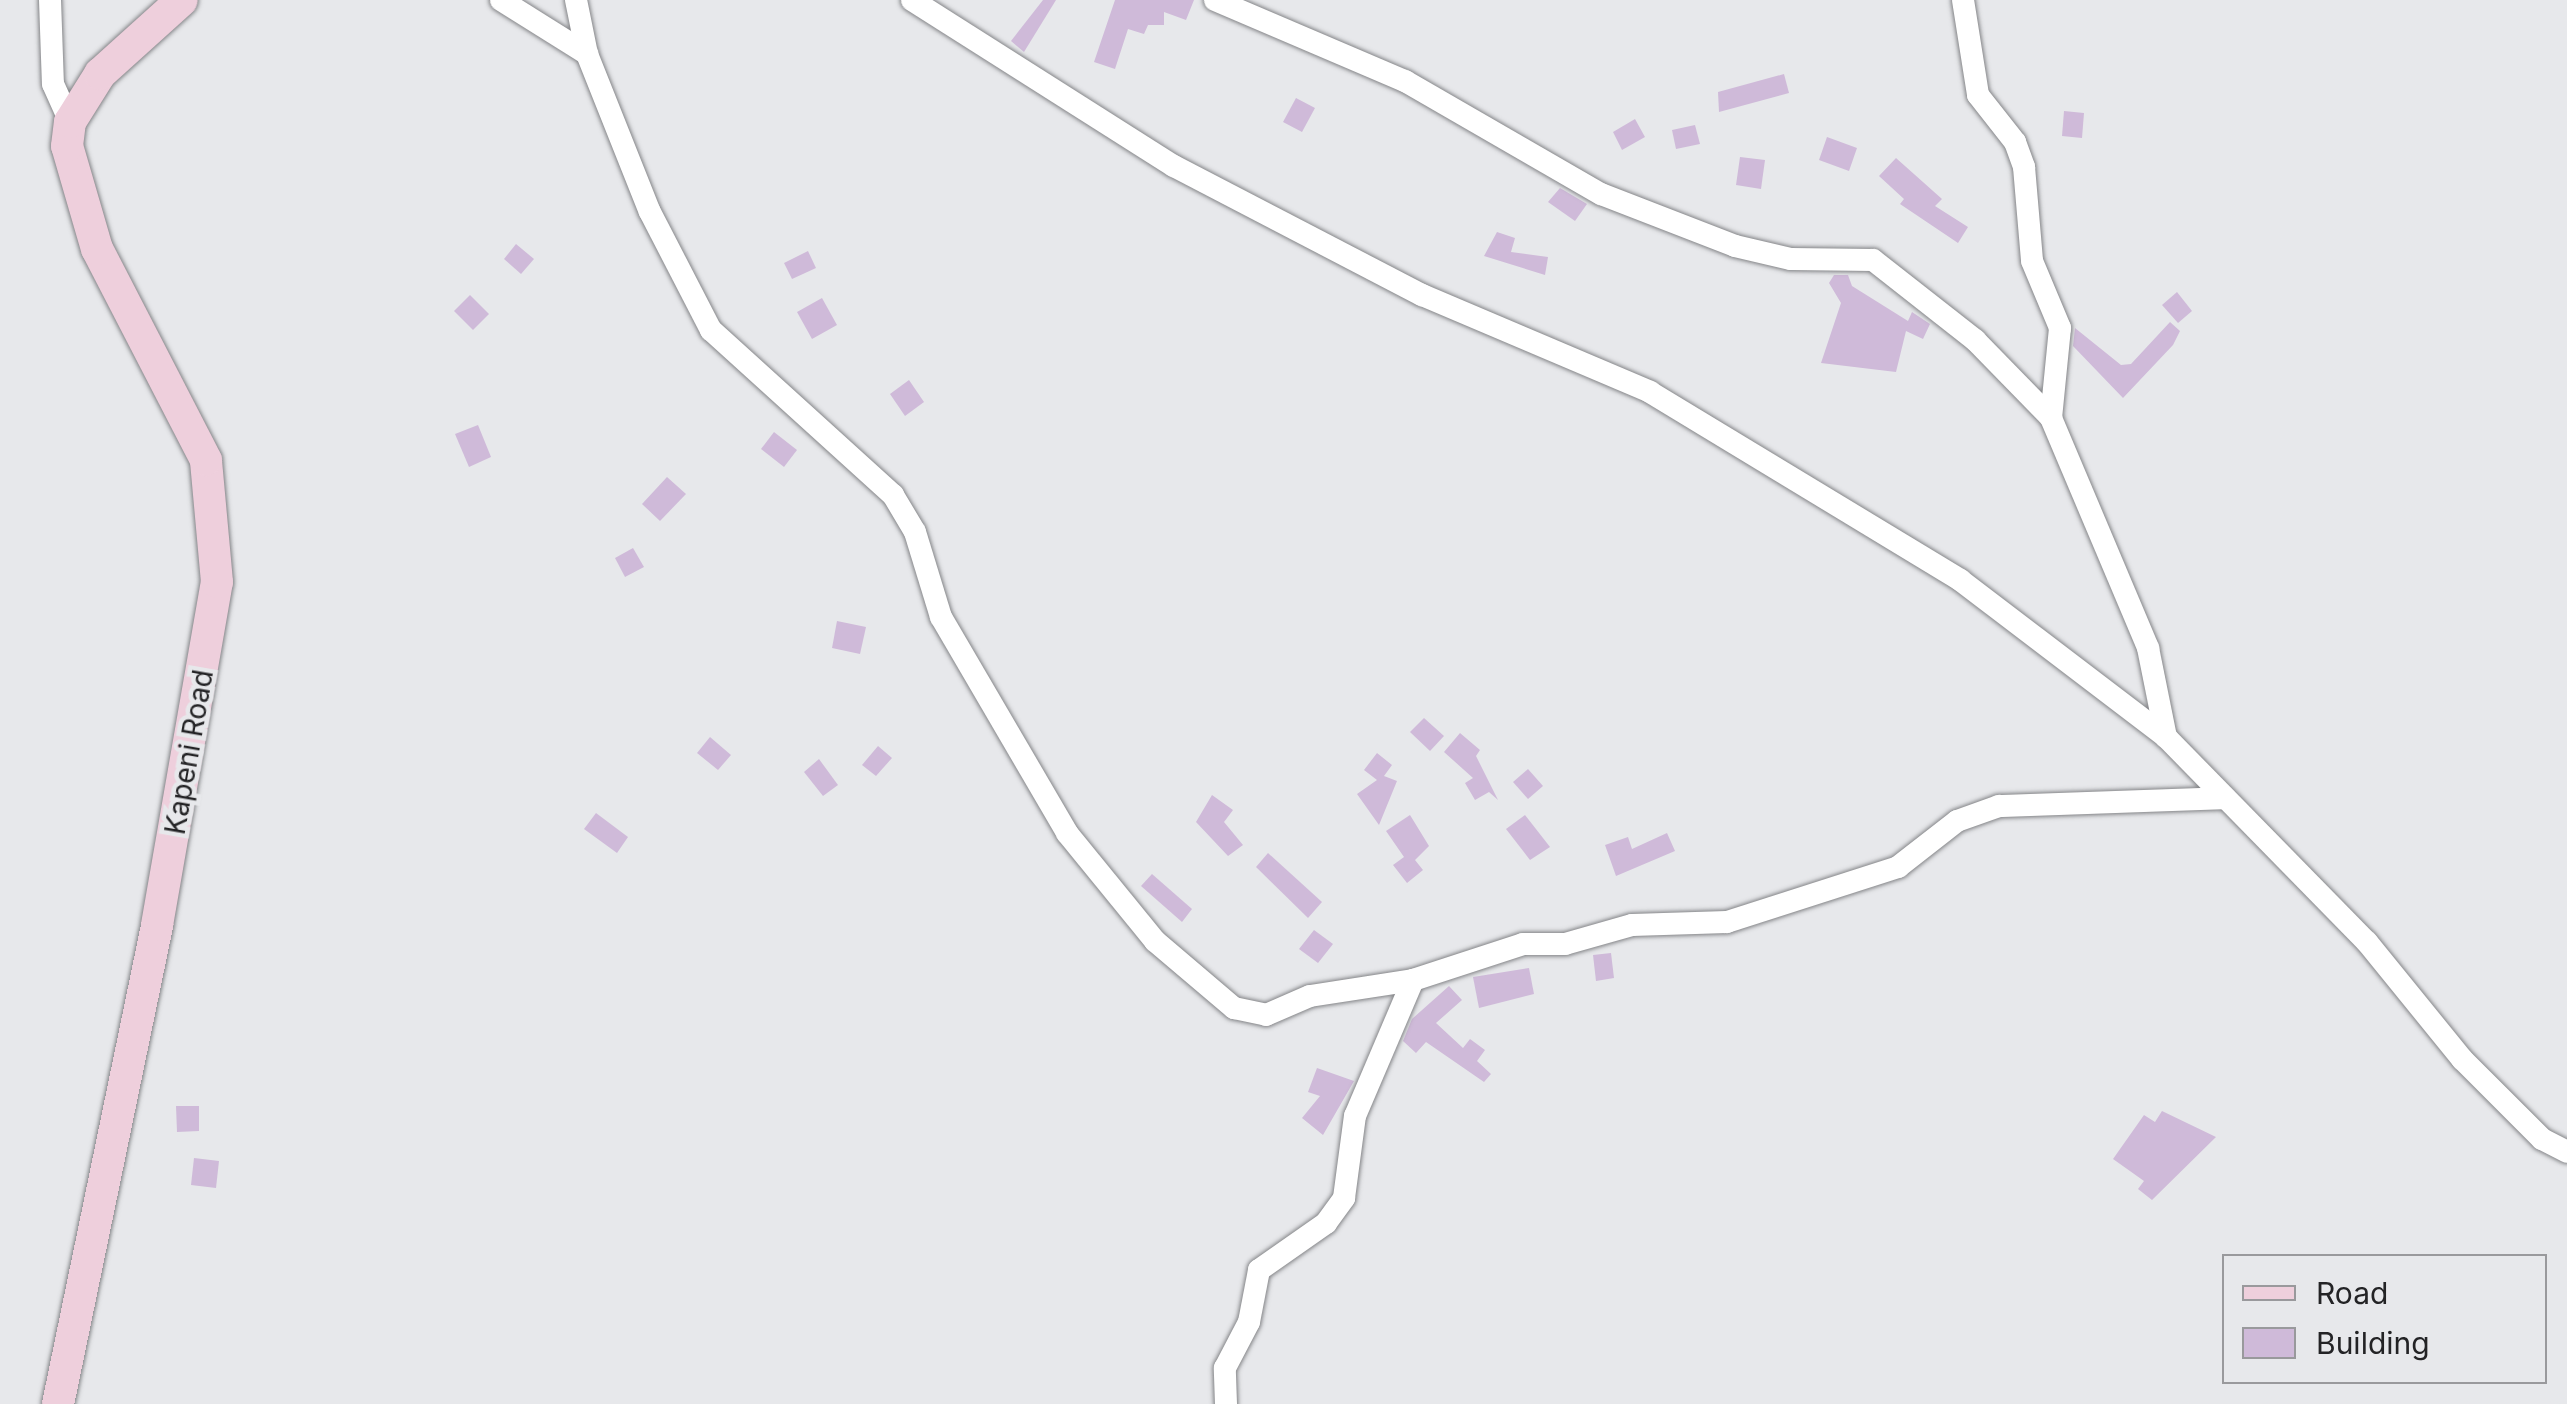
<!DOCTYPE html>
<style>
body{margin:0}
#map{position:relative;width:2567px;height:1404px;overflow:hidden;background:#e7e8eb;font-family:Inter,sans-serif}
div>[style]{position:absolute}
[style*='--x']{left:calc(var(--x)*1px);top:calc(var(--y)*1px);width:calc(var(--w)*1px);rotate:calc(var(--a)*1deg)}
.building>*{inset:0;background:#cfbad9}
.roads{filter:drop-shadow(0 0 2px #848588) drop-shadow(0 0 2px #848588)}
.street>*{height:22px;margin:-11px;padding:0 11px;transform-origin:11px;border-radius:11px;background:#fff}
.secondary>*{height:32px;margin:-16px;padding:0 16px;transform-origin:16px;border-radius:16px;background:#eecfdc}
span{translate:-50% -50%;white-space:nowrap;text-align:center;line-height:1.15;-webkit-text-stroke:9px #e7e8eb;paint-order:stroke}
.street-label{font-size:28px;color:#232325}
.legend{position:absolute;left:2222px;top:1254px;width:325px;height:130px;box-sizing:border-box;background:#e7e8eb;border:2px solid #99999c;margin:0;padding:12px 18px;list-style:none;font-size:30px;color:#232325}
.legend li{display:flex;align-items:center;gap:20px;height:50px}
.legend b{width:50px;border:2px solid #99999c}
</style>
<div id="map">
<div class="building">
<i style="clip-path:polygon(1043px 0,1056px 0,1024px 52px,1011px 41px)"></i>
<i style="clip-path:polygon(1115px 0,1194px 0,1186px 20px,1164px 12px,1164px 25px,1148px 25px,1144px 34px,1128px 29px,1115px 69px,1094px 62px)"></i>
<i style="clip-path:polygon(1784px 74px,1789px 93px,1719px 112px,1718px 92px)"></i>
<i style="clip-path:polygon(1296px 98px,1315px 108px,1302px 132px,1283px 122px)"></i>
<i style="clip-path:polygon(2064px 111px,2084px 113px,2082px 138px,2062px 136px)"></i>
<i style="clip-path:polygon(1635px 119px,1645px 137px,1622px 150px,1613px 132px)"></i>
<i style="clip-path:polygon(1695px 125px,1700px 144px,1676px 149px,1672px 130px)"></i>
<i style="clip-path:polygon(1827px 137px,1857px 148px,1849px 171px,1819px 160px)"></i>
<i style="clip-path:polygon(1740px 157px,1765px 160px,1761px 189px,1736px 185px)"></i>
<i style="clip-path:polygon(1896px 158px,1942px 199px,1935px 206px,1968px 227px,1958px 243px,1900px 204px,1904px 199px,1879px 176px)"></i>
<i style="clip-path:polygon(1560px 188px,1587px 204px,1575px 221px,1548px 202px)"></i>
<i style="clip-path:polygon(1497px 232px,1515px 238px,1511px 252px,1548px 257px,1545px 275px,1484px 256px)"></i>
<i style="clip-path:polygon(516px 244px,534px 259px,521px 274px,504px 259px)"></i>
<i style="clip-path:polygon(808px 251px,816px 268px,792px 279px,784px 263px)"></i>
<i style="clip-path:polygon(1834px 275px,1848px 275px,1852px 286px,1908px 321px,1912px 312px,1930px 324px,1923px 339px,1906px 331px,1896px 372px,1821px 363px,1841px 303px,1829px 283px)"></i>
<i style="clip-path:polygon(2177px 292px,2192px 311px,2178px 323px,2162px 305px)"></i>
<i style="clip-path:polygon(470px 295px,489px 314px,473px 330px,454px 311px)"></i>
<i style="clip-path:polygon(822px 298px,837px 325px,812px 339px,797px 312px)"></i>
<i style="clip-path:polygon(2170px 322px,2180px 331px,2173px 345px,2123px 398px,2073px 346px,2075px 328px,2121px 365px,2131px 364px)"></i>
<i style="clip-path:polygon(909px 380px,924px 402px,905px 416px,890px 394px)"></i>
<i style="clip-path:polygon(478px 425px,491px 457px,469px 467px,455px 434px)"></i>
<i style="clip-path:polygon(774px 432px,797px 450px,784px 467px,761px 449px)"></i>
<i style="clip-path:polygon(667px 477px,686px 494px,660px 521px,642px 504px)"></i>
<i style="clip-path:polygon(633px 548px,644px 567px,625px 577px,615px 558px)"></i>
<i style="clip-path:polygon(837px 621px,866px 627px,860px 654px,832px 648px)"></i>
<i style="clip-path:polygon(1424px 718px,1444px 736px,1430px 751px,1410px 732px)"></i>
<i style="clip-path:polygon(1460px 733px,1480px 750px,1476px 756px,1498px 800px,1489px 792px,1475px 800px,1465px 783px,1473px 778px,1444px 752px)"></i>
<i style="clip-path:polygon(710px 737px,731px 755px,718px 770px,697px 753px)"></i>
<i style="clip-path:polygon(878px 746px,892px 758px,876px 776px,862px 765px)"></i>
<i style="clip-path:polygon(1377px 753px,1392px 765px,1384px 776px,1397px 781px,1379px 825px,1357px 794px,1377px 780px,1364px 770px)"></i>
<i style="clip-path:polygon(819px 759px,838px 785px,823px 796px,804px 772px)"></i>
<i style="clip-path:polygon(1528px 769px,1543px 786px,1528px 799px,1513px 782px)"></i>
<i style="clip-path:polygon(1212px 795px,1233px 810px,1224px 822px,1243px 845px,1228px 856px,1196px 822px)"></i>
<i style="clip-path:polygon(596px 813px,628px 837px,617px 853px,584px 829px)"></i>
<i style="clip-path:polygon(1410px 815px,1429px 846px,1415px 860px,1423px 870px,1407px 883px,1393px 865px,1404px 857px,1386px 831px)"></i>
<i style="clip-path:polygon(1525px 815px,1550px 847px,1530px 860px,1506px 829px)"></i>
<i style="clip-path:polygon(1667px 833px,1675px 851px,1616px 876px,1605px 845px,1628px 837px,1632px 849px)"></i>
<i style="clip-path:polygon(1268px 853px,1322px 902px,1308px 918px,1256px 867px)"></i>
<i style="clip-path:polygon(1152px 874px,1192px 909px,1182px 922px,1141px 886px)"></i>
<i style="clip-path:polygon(1314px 930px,1333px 944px,1318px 963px,1299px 949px)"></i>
<i style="clip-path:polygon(1611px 953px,1614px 978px,1596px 981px,1593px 955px)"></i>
<i style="clip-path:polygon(1529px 968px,1534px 994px,1479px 1008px,1473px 977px)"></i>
<i style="clip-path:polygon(1449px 986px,1462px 1000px,1436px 1023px,1463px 1048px,1470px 1039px,1485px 1050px,1477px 1061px,1491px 1074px,1484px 1082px,1426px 1042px,1416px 1053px,1403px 1041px,1412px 1019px)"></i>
<i style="clip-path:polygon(1317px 1068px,1354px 1081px,1323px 1135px,1302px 1118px,1320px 1096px,1308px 1092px)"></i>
<i style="clip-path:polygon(176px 1106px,199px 1106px,199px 1131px,177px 1132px)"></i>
<i style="clip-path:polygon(2162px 1111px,2216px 1137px,2152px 1200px,2138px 1189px,2144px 1181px,2113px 1159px,2144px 1115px,2155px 1122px)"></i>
<i style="clip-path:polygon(194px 1158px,219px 1161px,216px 1188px,191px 1185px)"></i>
</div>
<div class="roads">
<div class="street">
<i style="--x:50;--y:0;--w:84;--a:88"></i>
<i style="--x:53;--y:84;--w:42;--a:65.9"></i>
<i style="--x:501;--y:0;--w:102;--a:32.1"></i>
<i style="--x:587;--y:54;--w:170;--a:68.3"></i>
<i style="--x:650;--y:212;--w:133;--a:62.7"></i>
<i style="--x:711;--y:330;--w:246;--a:42.2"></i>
<i style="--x:893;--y:495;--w:43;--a:59.3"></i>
<i style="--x:915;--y:532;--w:89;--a:73"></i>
<i style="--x:941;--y:617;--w:250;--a:59.7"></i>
<i style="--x:1067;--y:833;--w:139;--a:50.8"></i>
<i style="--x:1155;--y:941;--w:104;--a:40.3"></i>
<i style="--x:1234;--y:1008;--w:33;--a:12"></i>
<i style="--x:1266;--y:1015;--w:48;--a:-23.4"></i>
<i style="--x:1310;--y:996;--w:104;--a:-8.8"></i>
<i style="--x:1413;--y:980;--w:116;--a:-18.1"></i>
<i style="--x:1523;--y:944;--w:42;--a:0"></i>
<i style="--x:1565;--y:944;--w:70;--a:-15.8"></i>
<i style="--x:1632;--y:925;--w:95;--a:-1.8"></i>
<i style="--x:1727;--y:922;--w:180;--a:-17.8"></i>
<i style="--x:1898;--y:867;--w:75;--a:-37.9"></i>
<i style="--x:1957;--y:821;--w:45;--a:-19.7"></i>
<i style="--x:1999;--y:806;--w:226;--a:-2"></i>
<i style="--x:576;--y:0;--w:55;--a:78.5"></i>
<i style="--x:912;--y:0;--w:310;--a:32.4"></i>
<i style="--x:1174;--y:166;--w:280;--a:27.5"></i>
<i style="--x:1422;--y:295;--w:248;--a:23"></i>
<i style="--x:1650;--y:392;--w:363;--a:31.2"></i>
<i style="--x:1960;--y:580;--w:259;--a:37.3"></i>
<i style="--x:2166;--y:737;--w:287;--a:45.6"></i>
<i style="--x:2367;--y:942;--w:151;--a:50.9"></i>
<i style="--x:2462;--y:1059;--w:113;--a:45"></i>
<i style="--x:2542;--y:1139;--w:28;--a:27"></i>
<i style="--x:1215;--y:0;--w:207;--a:23.1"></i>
<i style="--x:1405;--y:81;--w:226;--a:30"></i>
<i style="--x:1601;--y:194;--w:144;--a:21.2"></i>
<i style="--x:1735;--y:246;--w:57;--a:13.1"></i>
<i style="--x:1791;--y:259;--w:82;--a:0.7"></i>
<i style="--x:1873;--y:260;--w:130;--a:38.1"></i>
<i style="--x:1975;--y:340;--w:109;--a:45.7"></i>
<i style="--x:1963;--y:0;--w:96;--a:81"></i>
<i style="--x:1978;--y:95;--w:60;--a:51.8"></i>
<i style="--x:2015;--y:142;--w:27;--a:70"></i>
<i style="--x:2024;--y:167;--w:94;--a:85.1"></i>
<i style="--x:2032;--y:261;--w:73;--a:67.3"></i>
<i style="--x:2060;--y:328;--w:90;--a:95.7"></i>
<i style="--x:2051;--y:418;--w:250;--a:67.1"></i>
<i style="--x:2148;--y:648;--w:91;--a:78.6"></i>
<i style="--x:1226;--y:1404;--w:36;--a:-92"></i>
<i style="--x:1225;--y:1368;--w:52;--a:-62.4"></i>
<i style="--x:1249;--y:1322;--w:53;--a:-79.1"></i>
<i style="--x:1259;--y:1270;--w:82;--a:-35"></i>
<i style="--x:1326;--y:1223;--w:31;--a:-54"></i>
<i style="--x:1344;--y:1198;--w:83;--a:-82.4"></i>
<i style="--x:1355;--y:1116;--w:148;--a:-66.9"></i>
</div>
<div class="secondary">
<i style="--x:58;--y:1404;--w:489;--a:-78.3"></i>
<i style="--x:157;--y:925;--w:348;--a:-80.1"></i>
<i style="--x:217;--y:582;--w:122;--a:-95.2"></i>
<i style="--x:206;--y:460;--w:237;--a:-117.3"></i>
<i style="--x:97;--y:249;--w:107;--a:-106.2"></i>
<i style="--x:67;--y:146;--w:24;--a:-83"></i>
<i style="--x:70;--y:122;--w:57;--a:-58"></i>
<i style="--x:100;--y:74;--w:110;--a:-42.1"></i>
</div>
</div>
<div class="street-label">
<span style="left:189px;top:752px;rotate:-80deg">Kapeni Road</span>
</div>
<ul class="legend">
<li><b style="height:12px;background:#eecfdc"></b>Road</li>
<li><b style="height:28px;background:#cfbad9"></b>Building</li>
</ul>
</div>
